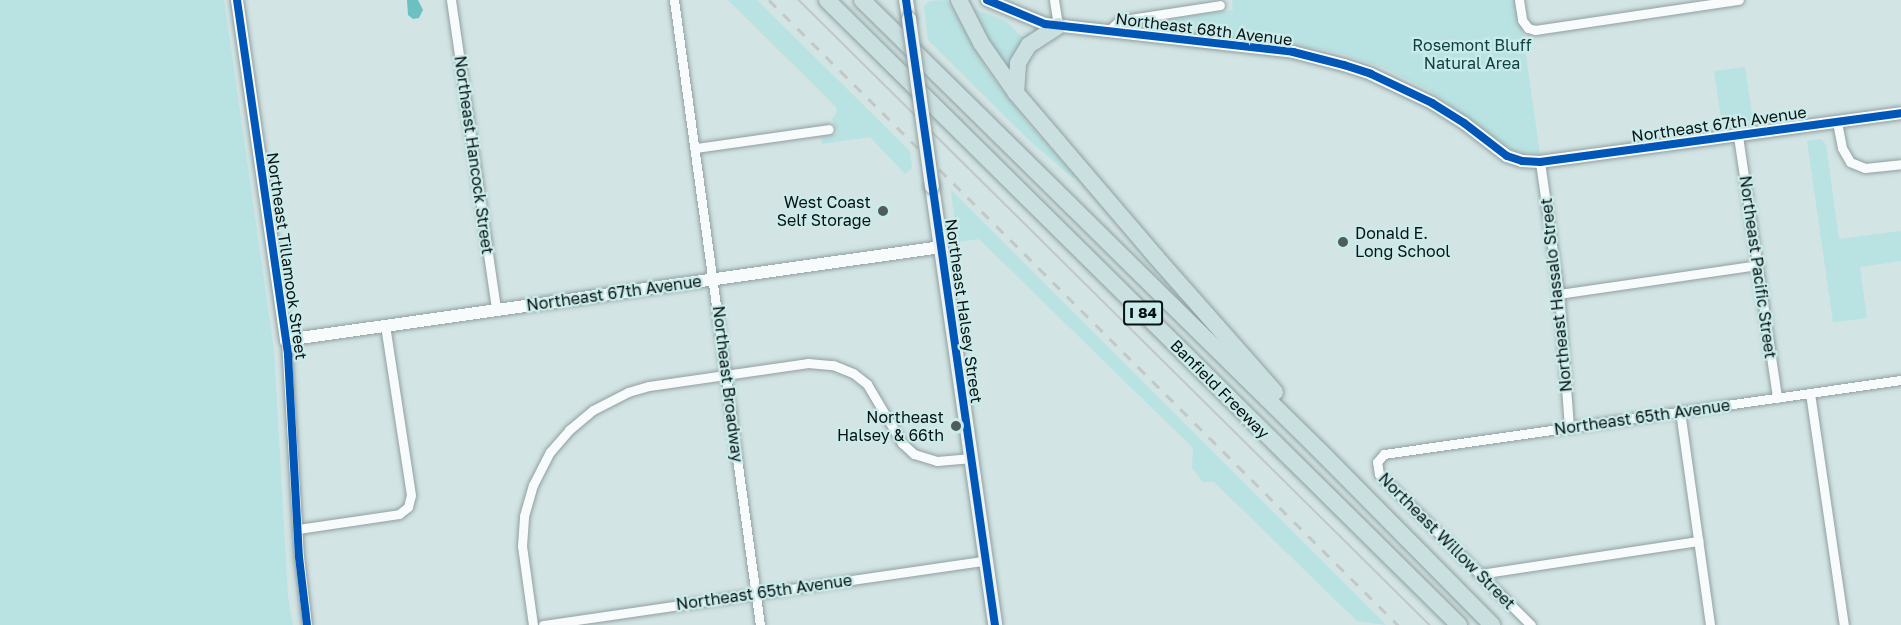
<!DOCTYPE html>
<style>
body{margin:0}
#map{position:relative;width:1901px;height:625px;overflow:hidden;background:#d2e4e4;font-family:"Golos Text",sans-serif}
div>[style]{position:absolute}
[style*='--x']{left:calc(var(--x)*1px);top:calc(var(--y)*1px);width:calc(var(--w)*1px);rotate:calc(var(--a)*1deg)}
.green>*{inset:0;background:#b9e2e2}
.water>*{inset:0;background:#6cc0c0}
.roads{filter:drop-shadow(0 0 2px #919f9f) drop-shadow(0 0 2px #919f9f)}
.minor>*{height:9px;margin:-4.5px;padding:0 4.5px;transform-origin:4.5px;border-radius:4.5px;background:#f8fbfb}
.tertiary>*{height:12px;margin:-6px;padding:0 6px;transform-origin:6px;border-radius:6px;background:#f8fbfb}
.secondary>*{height:14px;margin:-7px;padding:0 7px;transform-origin:7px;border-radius:7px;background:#ebf2f2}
.motorway>*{height:16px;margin:-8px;padding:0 8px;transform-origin:8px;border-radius:8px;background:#cadfe0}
.tram>*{height:1.5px;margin:-0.75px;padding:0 0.75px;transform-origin:0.75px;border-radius:0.75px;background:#c3c7c7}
.rail>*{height:3px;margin-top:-1.5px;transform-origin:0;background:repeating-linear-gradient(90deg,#c3c7c7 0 10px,transparent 0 20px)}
.bridges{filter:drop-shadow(0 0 2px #919f9f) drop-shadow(0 0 2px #919f9f)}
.secondary-bridge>*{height:14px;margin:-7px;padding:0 7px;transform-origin:7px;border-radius:7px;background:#ebf2f2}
.cycleway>*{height:8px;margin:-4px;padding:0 4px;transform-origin:4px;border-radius:4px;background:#0057b8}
.dots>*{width:16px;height:16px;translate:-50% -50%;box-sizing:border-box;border:3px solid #cbebeb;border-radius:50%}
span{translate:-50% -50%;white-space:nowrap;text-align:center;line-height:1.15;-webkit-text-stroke:4.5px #cbebeb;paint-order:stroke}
.shield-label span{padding:2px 4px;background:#cbebeb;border:2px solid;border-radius:4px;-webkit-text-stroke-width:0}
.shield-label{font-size:15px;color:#071212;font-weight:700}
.street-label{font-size:16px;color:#071212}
.park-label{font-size:16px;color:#0e4141}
.poi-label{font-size:16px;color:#071212}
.right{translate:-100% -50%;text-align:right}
.left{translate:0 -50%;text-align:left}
</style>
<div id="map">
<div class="green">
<i style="clip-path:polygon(0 0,224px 0,274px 350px,288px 597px,293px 625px,0 625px)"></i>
<i style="clip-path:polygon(728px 0,757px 0,910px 151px,912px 168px,905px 174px,870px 137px,822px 144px,821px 138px,838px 133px,832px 119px,837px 112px,836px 107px)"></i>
<i style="clip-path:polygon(947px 0,988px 71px,1024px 119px,1075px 176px,1073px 178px,1031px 142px,928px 40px,924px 6px,930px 1px)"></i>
<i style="clip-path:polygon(1232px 0,1515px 0,1523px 35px,1540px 154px,1522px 153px,1508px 147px,1432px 92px,1384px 68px,1343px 54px,1295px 45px,1130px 28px,1130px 25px,1233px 10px)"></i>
<i style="clip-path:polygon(974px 9px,1006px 21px,1021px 36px,1029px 37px,1009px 73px,998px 58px)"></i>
<i style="clip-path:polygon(1745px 67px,1753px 120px,1722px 124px,1714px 71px)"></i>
<i style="clip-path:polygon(1821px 139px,1826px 145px,1839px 239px,1901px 231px,1901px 261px,1860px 267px,1867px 318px,1833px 322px,1807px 141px)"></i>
<i style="clip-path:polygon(951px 190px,1386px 625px,1357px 621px,1214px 482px,1203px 482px,1192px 468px,1193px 448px,979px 239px,957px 242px)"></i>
</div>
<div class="water">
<i style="clip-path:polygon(407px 0,418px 0,423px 10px,419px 18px,413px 19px,408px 15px)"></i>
</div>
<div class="roads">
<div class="minor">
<i style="--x:451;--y:0;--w:313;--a:81.7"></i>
<i style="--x:674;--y:0;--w:631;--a:82.17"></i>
<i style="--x:1054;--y:0;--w:26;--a:81"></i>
<i style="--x:1519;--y:0;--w:20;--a:81"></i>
<i style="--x:1522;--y:20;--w:10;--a:53"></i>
<i style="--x:1528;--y:28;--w:7;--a:16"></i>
<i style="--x:1535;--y:30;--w:206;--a:-8.4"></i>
<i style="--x:1108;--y:31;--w:13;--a:-42"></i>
<i style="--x:1118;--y:22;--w:12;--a:-14"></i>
<i style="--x:1130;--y:19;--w:91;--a:-8.8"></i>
<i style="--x:1837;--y:122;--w:26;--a:79"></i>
<i style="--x:1842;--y:148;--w:16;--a:60"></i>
<i style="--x:1850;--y:162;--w:16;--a:22"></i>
<i style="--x:1865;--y:168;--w:36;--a:-6"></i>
<i style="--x:1738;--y:136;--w:265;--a:81.5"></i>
<i style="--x:696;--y:148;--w:134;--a:-8.1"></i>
<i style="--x:1540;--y:162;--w:133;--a:81.8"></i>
<i style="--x:1559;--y:294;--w:133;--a:85.7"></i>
<i style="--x:1559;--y:294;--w:201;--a:-8.3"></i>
<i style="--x:286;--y:340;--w:217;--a:86.6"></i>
<i style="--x:299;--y:557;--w:68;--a:83.3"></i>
<i style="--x:1810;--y:393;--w:234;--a:81.7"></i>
<i style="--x:1680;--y:411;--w:216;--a:82"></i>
<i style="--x:298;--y:529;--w:102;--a:-8.4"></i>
<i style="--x:399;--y:514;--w:11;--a:-38"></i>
<i style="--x:408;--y:507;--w:12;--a:-76"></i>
<i style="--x:411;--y:495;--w:172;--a:-98.7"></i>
<i style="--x:1480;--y:574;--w:221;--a:-8.6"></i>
<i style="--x:533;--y:625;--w:80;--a:-97.9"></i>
<i style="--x:522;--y:546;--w:30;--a:-86"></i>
<i style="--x:524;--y:516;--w:32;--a:-74"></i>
<i style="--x:533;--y:485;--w:37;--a:-63"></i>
<i style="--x:550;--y:452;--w:29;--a:-49"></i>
<i style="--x:569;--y:430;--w:31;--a:-40"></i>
<i style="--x:593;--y:410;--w:39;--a:-27"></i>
<i style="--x:628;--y:392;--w:22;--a:-16"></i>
<i style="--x:649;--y:386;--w:161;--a:-8.2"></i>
<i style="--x:808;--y:363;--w:25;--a:5"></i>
<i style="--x:833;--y:365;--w:22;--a:22"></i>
<i style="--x:853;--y:373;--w:18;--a:38"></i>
<i style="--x:867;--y:384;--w:69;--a:59.3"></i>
<i style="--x:902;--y:443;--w:16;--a:43"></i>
<i style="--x:914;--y:454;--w:24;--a:17"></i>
<i style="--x:937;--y:461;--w:35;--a:-5"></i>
<i style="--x:543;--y:625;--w:448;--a:-8.3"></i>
<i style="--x:1531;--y:625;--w:214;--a:-135.2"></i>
<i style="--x:1379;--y:474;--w:12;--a:-99"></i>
<i style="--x:1377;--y:462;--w:11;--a:-49"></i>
<i style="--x:1384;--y:454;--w:522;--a:-8.15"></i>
</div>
<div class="tertiary">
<i style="--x:237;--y:0;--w:344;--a:81.8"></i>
<i style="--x:286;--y:340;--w:662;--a:-8.08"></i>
<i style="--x:987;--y:0;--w:63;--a:22.5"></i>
<i style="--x:1045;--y:24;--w:250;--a:6.4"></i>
<i style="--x:1293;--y:52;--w:53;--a:14.3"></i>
<i style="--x:1344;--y:65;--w:28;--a:18"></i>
<i style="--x:1371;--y:74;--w:68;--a:25.4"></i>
<i style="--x:1432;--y:103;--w:38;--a:32"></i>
<i style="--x:1464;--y:123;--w:54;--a:37.5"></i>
<i style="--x:1507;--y:156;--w:16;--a:18"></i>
<i style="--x:1522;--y:161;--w:18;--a:3"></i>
<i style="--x:1540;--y:162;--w:364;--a:-7.7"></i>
</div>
<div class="secondary">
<i style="--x:906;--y:0;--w:19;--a:81"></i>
<i style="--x:932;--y:186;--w:443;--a:81.8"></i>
</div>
<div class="motorway">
<i style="--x:827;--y:0;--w:889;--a:44.68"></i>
<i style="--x:862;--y:0;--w:641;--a:44.56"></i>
<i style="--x:1319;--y:450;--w:246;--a:45.3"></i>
<i style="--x:959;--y:0;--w:48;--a:62.9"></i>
<i style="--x:981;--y:43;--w:61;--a:55"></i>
<i style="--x:1016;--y:93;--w:216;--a:49.5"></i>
<i style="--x:1156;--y:257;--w:180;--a:48.6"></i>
<i style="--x:1016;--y:93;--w:30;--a:-86"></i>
<i style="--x:1018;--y:63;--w:21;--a:-59"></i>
<i style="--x:1029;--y:45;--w:35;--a:-33"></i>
</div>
</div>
<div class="tram">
<i style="--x:799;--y:0;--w:888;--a:44.73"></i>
</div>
<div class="rail">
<i style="--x:769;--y:0;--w:887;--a:44.82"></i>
</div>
<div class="bridges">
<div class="secondary-bridge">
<i style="--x:909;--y:19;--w:169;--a:82.2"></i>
</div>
</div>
<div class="cycleway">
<i style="--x:237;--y:0;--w:359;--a:81.8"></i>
<i style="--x:288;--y:355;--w:202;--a:86.9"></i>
<i style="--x:299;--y:557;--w:68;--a:83.3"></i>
<i style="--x:906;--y:0;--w:631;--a:81.9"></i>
<i style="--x:987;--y:0;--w:63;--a:22.5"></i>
<i style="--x:1045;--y:24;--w:250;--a:6.4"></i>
<i style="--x:1293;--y:52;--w:53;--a:14.3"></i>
<i style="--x:1344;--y:65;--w:28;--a:18"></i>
<i style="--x:1371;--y:74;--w:68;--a:25.4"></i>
<i style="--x:1432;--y:103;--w:38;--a:32"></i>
<i style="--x:1464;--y:123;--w:54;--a:37.5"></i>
<i style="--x:1507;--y:156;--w:16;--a:18"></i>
<i style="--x:1522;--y:161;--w:18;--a:3"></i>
<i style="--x:1540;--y:162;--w:364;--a:-7.7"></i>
</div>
<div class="dots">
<i style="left:883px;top:211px;background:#4e5c5c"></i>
<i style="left:1343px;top:242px;background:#4e5c5c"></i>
<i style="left:956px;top:426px;background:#4e5c5c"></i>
</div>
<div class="shield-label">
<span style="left:1143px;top:313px">I 84</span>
</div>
<div class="street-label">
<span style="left:1204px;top:29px;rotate:7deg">Northeast 68th Avenue</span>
<span style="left:1719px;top:124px;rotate:-8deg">Northeast 67th Avenue</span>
<span style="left:474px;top:155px;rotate:82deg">Northeast Hancock Street</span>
<span style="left:287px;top:256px;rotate:82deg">Northeast Tillamook Street</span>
<span style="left:1758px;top:267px;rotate:82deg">Northeast Pacific Street</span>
<span style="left:614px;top:293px;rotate:-8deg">Northeast 67th Avenue</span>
<span style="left:1556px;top:295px;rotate:-96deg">Northeast Hassalo Street</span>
<span style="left:964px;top:311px;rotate:82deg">Northeast Halsey Street</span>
<span style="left:728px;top:384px;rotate:83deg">Northeast Broadway</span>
<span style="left:1220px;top:389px;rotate:45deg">Banfield Freeway</span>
<span style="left:1642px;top:417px;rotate:-8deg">Northeast 65th Avenue</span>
<span style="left:1447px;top:541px;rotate:45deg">Northeast Willow Street</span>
<span style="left:764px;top:592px;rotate:-8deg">Northeast 65th Avenue</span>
</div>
<div class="park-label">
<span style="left:1472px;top:54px">Rosemont Bluff<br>Natural Area</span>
</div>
<div class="poi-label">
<span class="right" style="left:871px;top:211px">West Coast<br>Self Storage</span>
<span class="left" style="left:1355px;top:242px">Donald E.<br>Long School</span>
<span class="right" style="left:944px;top:426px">Northeast<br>Halsey &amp; 66th</span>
</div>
</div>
